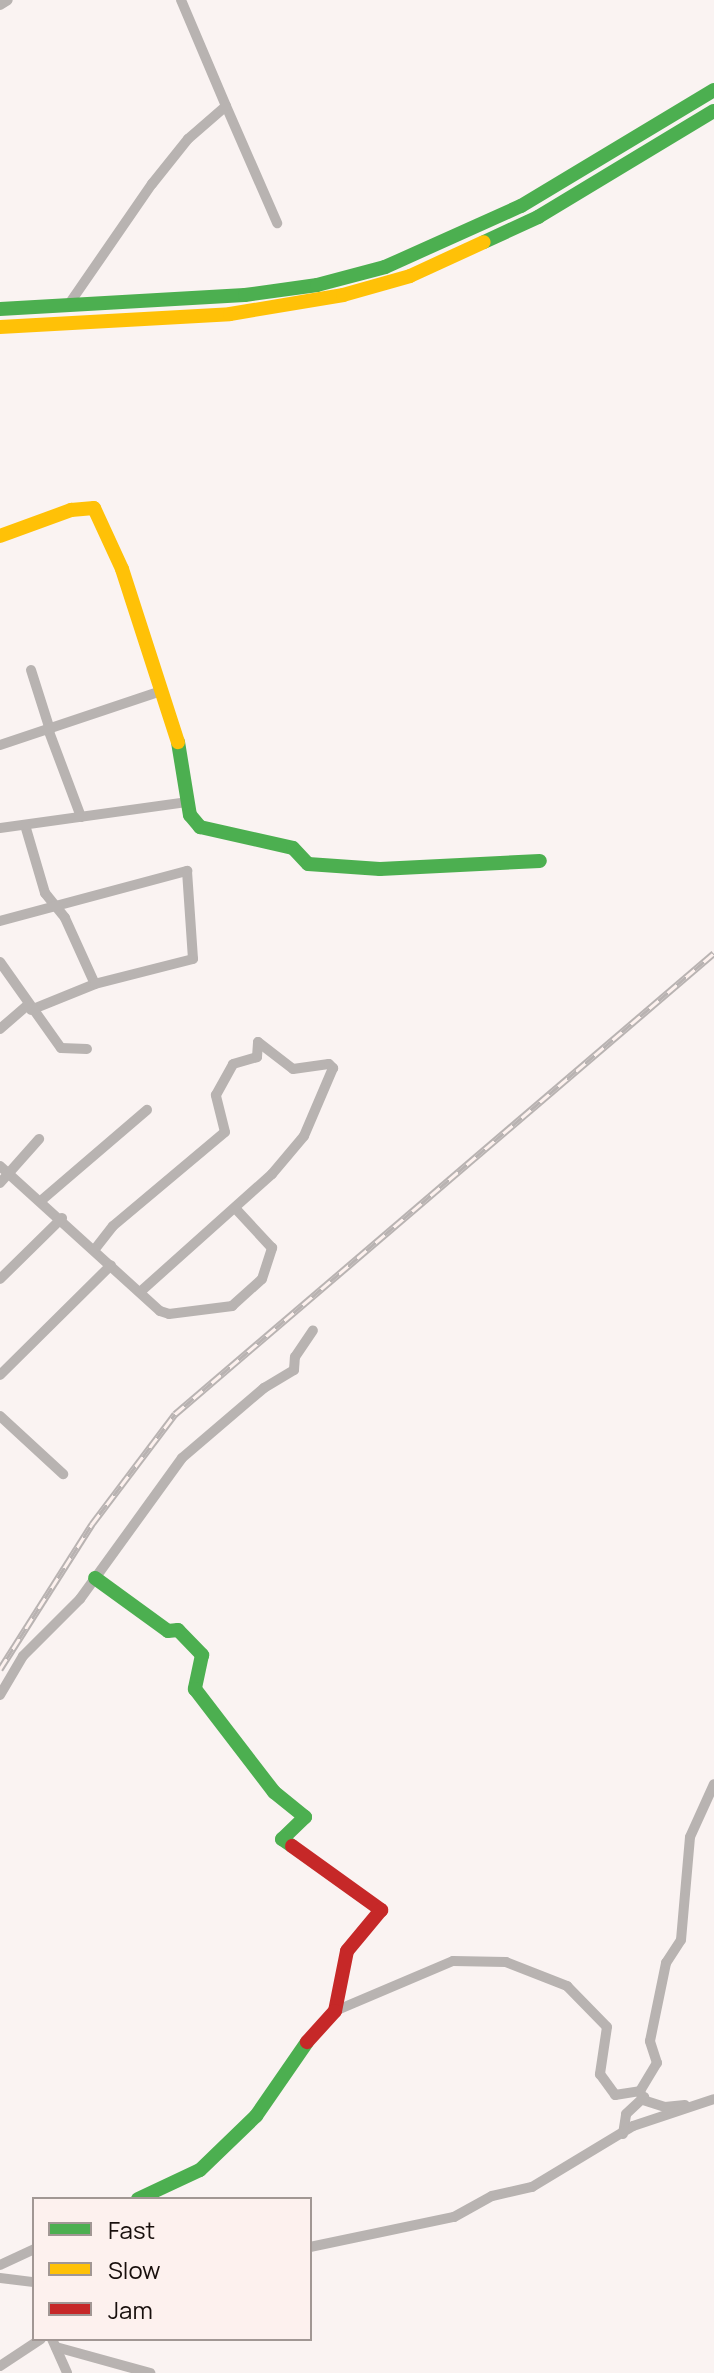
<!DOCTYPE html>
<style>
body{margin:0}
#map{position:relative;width:714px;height:2373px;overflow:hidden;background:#faf3f2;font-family:Manrope,sans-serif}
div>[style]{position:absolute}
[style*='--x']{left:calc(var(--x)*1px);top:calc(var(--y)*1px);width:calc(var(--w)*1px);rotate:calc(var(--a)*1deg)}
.street>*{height:10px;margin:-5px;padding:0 5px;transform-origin:5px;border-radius:5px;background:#b8b3b1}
.fast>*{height:14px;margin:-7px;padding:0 7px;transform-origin:7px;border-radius:7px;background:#4caf50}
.slow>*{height:14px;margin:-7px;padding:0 7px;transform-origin:7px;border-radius:7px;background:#ffc107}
.jam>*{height:14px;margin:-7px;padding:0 7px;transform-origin:7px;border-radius:7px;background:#c62828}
.rail>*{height:7px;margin-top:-3.5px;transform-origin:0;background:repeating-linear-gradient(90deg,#fdf1ee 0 12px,#b9b3b2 0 24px);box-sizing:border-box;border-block:2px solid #b9b3b2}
span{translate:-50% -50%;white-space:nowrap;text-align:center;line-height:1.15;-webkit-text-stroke:6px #fdf1ee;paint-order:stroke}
.legend{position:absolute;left:32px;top:2197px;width:280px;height:144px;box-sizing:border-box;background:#fdf1ee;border:2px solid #a19794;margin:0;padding:10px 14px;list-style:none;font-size:24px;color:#180f0c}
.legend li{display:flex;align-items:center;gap:16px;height:40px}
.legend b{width:40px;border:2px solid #a19794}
</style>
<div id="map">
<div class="street">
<i style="--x:0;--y:5;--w:9;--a:-32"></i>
<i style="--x:226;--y:106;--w:128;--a:66.4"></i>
<i style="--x:67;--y:307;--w:150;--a:-55.4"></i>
<i style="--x:152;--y:184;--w:58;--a:-51.3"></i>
<i style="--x:188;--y:139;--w:50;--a:-41"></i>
<i style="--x:226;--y:106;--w:115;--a:-113"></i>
<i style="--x:31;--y:670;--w:63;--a:72.4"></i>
<i style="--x:48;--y:729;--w:94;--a:69.4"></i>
<i style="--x:0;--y:745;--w:170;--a:-18.5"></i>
<i style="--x:25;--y:825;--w:71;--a:73.6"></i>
<i style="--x:45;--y:893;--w:32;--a:51"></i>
<i style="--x:65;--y:918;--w:72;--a:65.6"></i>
<i style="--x:95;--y:984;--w:69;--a:157.9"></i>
<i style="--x:0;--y:828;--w:190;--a:-7.9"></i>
<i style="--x:0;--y:921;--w:194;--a:-15"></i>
<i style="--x:187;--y:871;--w:88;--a:86.1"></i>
<i style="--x:193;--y:959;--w:101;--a:165.7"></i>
<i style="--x:0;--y:962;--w:105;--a:54.7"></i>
<i style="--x:61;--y:1048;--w:26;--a:2"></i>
<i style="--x:0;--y:1029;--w:37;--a:-41"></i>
<i style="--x:0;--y:1166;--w:216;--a:42.2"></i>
<i style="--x:160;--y:1311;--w:9;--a:18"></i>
<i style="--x:169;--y:1314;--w:64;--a:-7.2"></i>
<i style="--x:232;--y:1306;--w:40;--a:-42"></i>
<i style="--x:262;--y:1279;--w:33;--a:-72"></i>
<i style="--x:272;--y:1248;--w:54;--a:-132.8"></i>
<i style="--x:0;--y:1183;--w:59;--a:-48.4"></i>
<i style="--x:43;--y:1199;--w:137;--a:-40.6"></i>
<i style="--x:95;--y:1249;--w:29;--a:-52"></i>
<i style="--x:113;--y:1226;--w:146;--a:-40"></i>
<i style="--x:225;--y:1132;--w:38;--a:-104"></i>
<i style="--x:216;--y:1095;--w:35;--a:-61"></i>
<i style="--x:233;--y:1064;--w:25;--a:-16"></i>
<i style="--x:257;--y:1057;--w:15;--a:-86"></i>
<i style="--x:258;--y:1042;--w:44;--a:37.6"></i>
<i style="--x:293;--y:1069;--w:36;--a:-8"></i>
<i style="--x:329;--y:1064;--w:6;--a:45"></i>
<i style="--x:333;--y:1068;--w:74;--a:113.1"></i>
<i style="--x:304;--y:1136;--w:50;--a:130.1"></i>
<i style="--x:272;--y:1174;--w:177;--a:138.2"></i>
<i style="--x:0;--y:1279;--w:87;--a:-44.5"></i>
<i style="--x:0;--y:1375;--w:156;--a:-44.7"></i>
<i style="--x:0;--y:1416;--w:86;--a:42.6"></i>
<i style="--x:0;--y:1695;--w:45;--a:-59.5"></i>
<i style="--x:23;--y:1656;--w:81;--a:-45"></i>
<i style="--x:80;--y:1599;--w:174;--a:-54.1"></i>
<i style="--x:182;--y:1458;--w:108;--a:-40.5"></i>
<i style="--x:264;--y:1388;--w:35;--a:-31"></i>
<i style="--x:294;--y:1370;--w:13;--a:-86"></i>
<i style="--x:295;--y:1357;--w:32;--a:-56"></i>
<i style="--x:335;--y:2011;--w:128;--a:-23"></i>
<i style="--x:453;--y:1961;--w:53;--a:1.1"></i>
<i style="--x:506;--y:1962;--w:66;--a:21.5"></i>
<i style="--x:567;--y:1986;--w:57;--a:45.7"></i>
<i style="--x:607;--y:2027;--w:48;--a:98.5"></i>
<i style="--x:600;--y:2074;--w:26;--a:54"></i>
<i style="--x:615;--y:2095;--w:25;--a:-9"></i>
<i style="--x:640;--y:2091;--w:9;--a:72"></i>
<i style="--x:643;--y:2100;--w:23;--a:18"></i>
<i style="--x:665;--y:2107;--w:20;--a:-6"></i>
<i style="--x:640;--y:2091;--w:33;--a:-59"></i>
<i style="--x:657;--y:2063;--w:23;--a:-108"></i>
<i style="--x:650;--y:2041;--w:80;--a:-78.4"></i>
<i style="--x:666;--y:1963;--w:27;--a:-57"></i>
<i style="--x:681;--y:1940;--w:103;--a:-85"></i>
<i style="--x:690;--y:1837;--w:58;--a:-65.6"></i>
<i style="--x:623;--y:2134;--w:20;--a:-81"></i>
<i style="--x:626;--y:2114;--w:25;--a:-43"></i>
<i style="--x:310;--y:2247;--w:147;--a:-11.8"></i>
<i style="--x:454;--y:2217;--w:43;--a:-28.9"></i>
<i style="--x:492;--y:2196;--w:41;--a:-12.7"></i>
<i style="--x:532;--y:2187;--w:118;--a:-31.1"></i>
<i style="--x:633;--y:2126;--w:85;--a:-18.4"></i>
<i style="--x:0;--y:2265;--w:38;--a:-25"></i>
<i style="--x:0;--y:2278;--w:34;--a:7"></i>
<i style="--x:52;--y:2339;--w:37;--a:66"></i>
<i style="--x:56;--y:2347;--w:98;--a:15.5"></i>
<i style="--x:0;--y:2366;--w:49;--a:-33.4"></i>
</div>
<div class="fast">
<i style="--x:484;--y:242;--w:60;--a:-24.8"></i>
<i style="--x:538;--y:217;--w:205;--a:-31.1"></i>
<i style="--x:0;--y:309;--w:245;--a:-3.3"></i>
<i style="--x:245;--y:295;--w:73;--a:-7.9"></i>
<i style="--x:317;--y:285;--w:70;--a:-14.8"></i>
<i style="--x:385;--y:267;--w:149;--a:-24.2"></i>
<i style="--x:521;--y:206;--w:225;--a:-31"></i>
<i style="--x:178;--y:742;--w:74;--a:80.7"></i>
<i style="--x:190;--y:815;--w:16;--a:50"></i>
<i style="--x:200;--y:827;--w:95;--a:12.7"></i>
<i style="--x:293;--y:848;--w:22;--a:47"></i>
<i style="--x:308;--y:864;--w:72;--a:4"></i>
<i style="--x:380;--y:869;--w:160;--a:-2.9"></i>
<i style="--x:95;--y:1578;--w:90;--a:36"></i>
<i style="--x:168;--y:1631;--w:10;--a:-6"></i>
<i style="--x:178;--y:1630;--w:35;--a:46"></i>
<i style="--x:202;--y:1655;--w:35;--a:102"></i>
<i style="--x:195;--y:1689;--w:130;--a:52.5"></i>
<i style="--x:274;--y:1792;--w:40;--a:39"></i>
<i style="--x:305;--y:1817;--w:32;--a:136"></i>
<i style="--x:282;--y:1839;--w:12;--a:35"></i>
<i style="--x:138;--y:2199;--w:68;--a:-25.1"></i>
<i style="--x:200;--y:2170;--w:78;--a:-44"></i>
<i style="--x:256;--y:2116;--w:90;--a:-55.4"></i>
</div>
<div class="slow">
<i style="--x:0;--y:327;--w:230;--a:-3.2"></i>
<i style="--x:230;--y:314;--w:115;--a:-9.5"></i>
<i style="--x:343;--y:295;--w:70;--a:-15.8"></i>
<i style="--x:410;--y:276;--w:81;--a:-24.7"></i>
<i style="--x:0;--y:536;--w:76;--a:-20.1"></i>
<i style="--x:71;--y:510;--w:23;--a:-5"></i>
<i style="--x:94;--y:508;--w:67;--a:65.3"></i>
<i style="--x:122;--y:569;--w:182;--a:72.1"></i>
</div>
<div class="jam">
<i style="--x:292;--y:1846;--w:110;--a:35.7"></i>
<i style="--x:381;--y:1910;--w:53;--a:129.7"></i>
<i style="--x:347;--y:1951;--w:61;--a:101.3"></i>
<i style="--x:335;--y:2011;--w:42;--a:132.1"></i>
</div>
<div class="rail">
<i style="--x:0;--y:1669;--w:172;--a:-57.6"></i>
<i style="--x:92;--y:1524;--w:138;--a:-53"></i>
<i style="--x:175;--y:1414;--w:709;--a:-40.54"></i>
</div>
<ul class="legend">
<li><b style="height:10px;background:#4caf50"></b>Fast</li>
<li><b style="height:10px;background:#ffc107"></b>Slow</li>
<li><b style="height:10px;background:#c62828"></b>Jam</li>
</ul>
</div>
